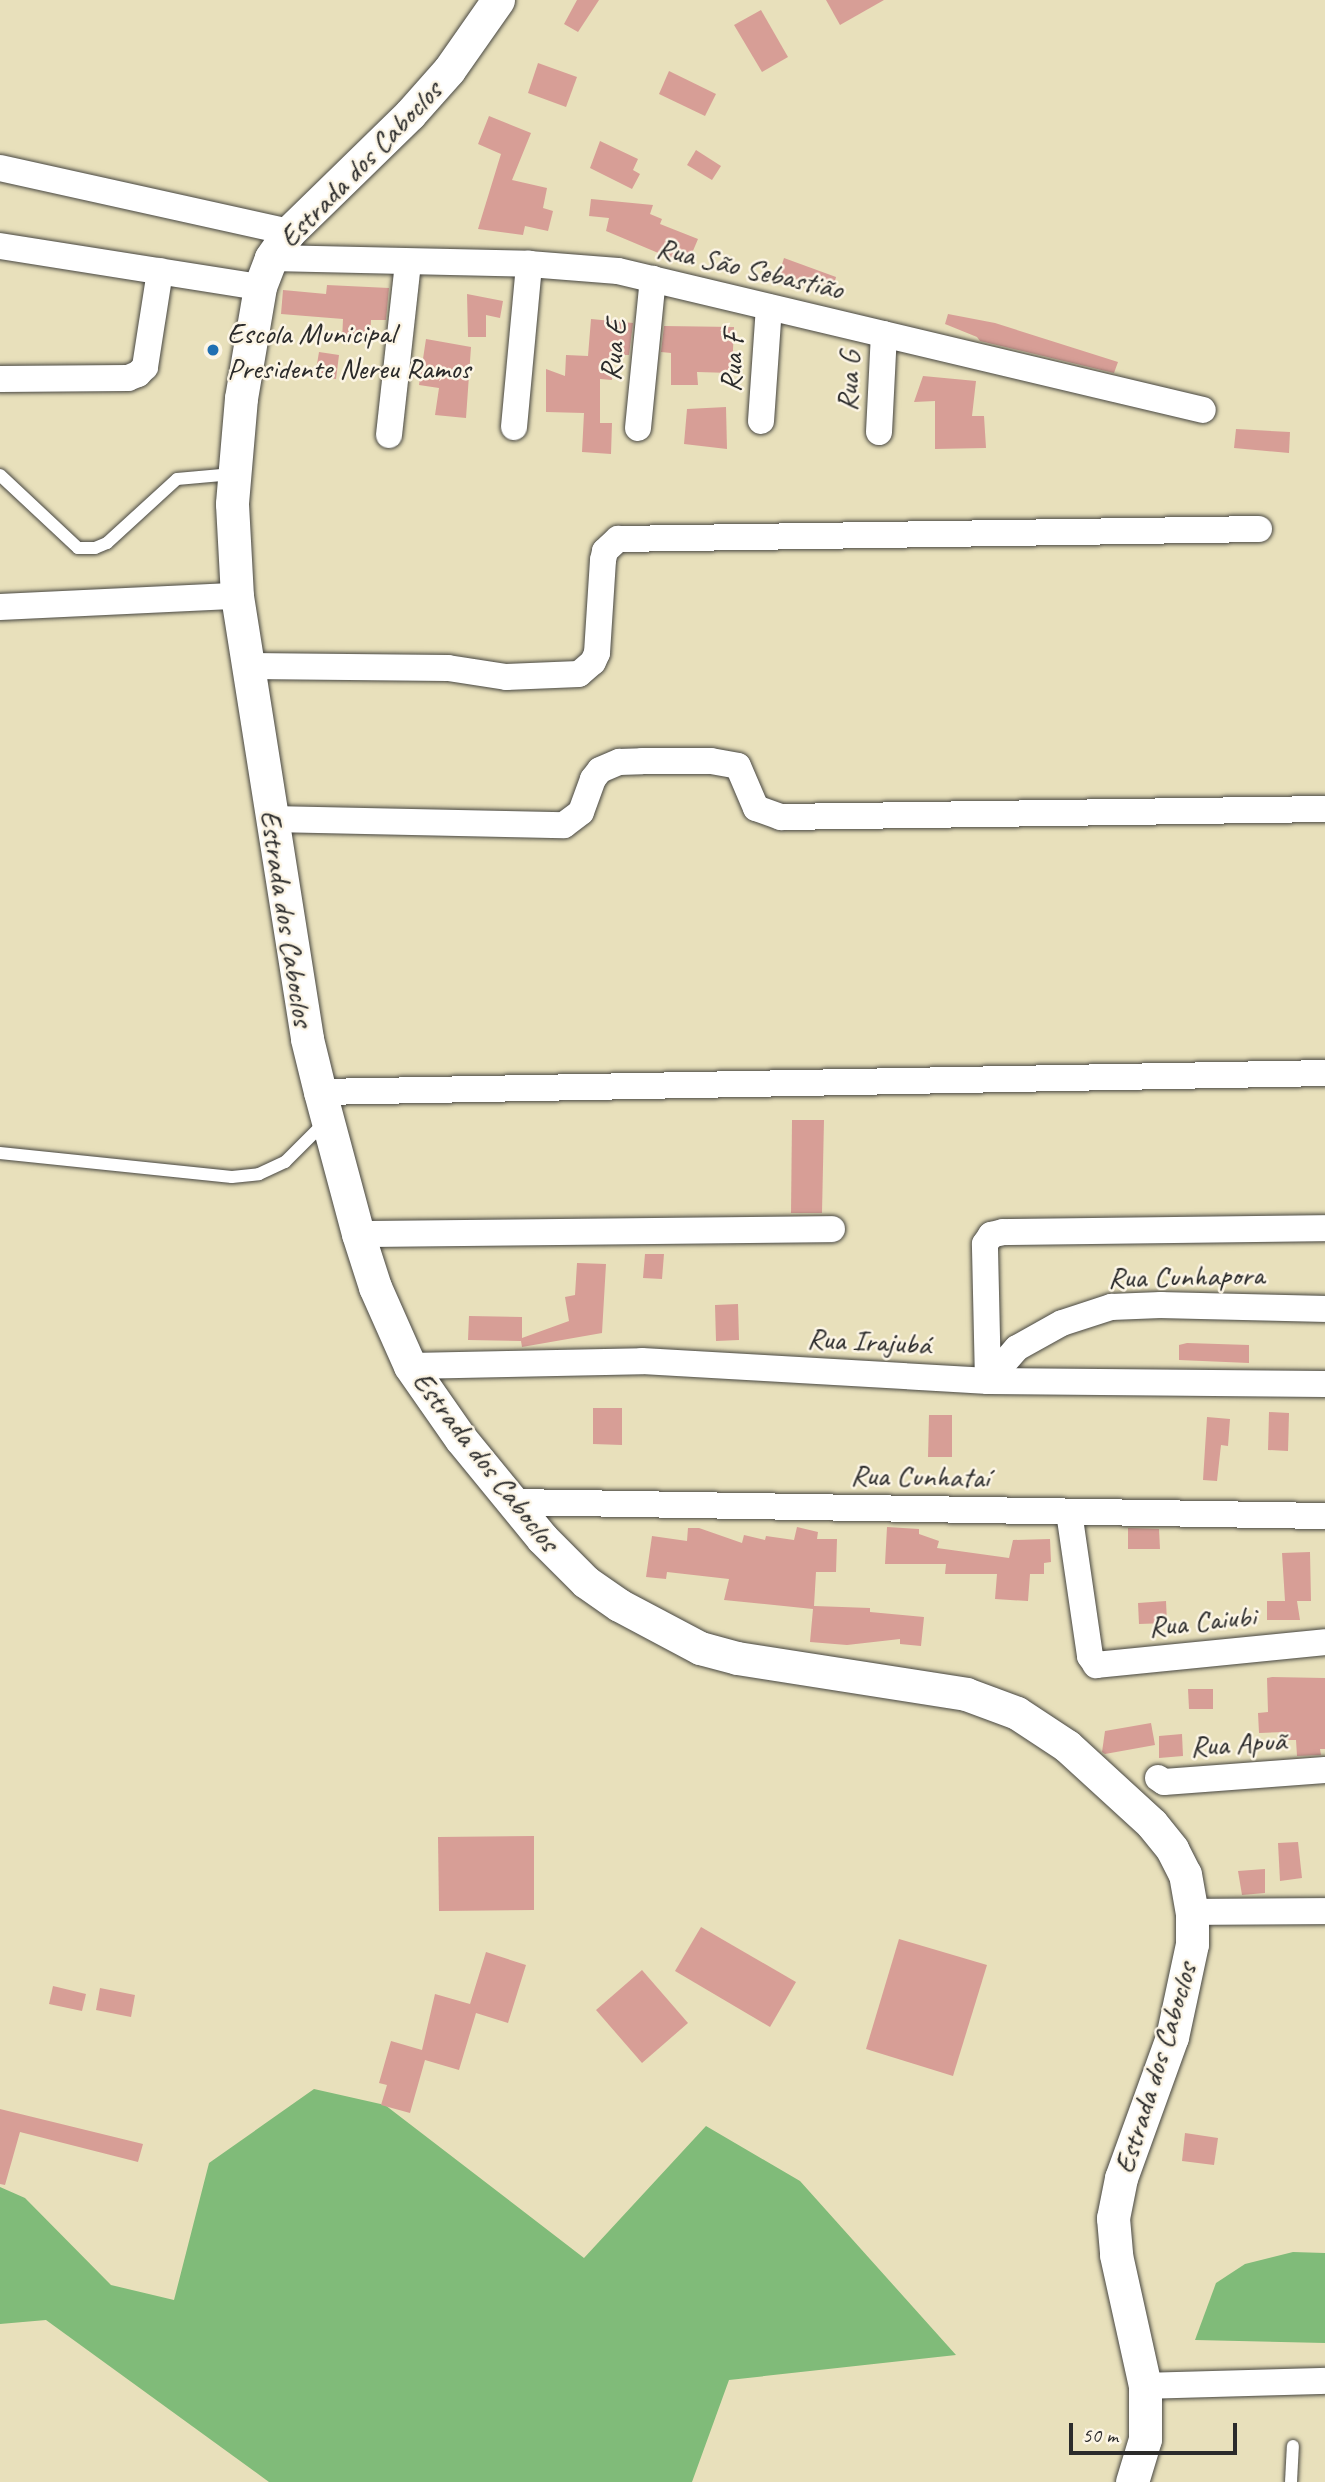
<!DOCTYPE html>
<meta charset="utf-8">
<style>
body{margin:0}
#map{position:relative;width:1325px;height:2482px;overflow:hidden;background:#e8e0bb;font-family:Caveat,sans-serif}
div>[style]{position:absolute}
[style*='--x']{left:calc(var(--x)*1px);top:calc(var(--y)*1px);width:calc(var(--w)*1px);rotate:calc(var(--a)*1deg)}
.forest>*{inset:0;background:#80bb79}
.building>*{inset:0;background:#d79e96}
.roads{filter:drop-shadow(0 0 2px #474641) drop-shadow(0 0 2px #474641)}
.service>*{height:12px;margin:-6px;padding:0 6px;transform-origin:6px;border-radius:6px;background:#fff}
.minor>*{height:26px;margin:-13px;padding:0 13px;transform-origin:13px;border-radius:13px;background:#fff}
.tertiary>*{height:33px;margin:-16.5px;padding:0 16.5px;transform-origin:16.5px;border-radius:16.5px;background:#fff}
.dots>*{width:19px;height:19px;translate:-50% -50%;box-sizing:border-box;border:4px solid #fcf5e5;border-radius:50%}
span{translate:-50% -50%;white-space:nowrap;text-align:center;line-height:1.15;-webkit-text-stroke:5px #fcf5e5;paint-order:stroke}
.street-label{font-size:30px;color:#2b2b2b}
.poi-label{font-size:30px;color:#2b2b2b}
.left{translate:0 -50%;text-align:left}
.scale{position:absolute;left:1069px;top:2423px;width:168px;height:32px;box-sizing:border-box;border:4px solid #2b2b2b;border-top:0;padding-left:9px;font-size:21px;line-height:24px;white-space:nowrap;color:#2b2b2b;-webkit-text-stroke:5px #fcf5e5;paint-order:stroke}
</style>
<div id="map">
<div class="forest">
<i style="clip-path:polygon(314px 2089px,385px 2105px,584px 2258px,706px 2126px,800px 2181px,956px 2355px,729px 2380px,692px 2482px,269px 2482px,46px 2320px,0 2324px,0 2187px,25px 2198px,111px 2285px,174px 2300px,209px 2163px)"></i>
<i style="clip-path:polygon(1293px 2252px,1325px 2253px,1325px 2343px,1195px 2340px,1216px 2283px,1245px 2264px)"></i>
</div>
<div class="building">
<i style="clip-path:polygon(577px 0,599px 0,578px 32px,564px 24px)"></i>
<i style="clip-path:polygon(826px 0,884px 0,840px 25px)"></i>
<i style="clip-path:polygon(761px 10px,788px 57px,762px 72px,734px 25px)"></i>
<i style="clip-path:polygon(538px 63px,577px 77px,566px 107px,528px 93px)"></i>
<i style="clip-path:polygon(669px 71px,716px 94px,705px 116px,659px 94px)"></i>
<i style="clip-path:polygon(489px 116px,531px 133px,512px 180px,547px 188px,543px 208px,553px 211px,548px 231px,525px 226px,523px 235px,478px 229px,501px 154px,478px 144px)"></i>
<i style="clip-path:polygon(600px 141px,638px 159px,633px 170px,640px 174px,632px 189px,590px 168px)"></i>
<i style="clip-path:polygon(696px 150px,721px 166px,712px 180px,687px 165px)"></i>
<i style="clip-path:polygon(591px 199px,653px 205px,650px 214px,662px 219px,660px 224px,698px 239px,690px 258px,677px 253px,675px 260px,606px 231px,609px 218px,589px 216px)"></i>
<i style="clip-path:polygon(784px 258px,836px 277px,834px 285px,778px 277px)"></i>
<i style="clip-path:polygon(327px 285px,389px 288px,386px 320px,371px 320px,370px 342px,342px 341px,343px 319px,281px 314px,283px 290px,326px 294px)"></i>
<i style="clip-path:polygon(467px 294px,503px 301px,500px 318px,486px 315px,486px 337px,468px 337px)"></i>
<i style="clip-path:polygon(948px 314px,995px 323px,1118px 362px,1114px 373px,980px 341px,977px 337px,945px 324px)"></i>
<i style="clip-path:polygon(591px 319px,633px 323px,629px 355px,614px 355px,612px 380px,600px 379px,600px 423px,612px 423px,611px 454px,582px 452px,584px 413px,546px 412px,546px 369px,565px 376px,566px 355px,588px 356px)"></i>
<i style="clip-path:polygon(664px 326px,734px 327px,732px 373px,697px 372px,698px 385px,671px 385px,671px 353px,661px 352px)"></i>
<i style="clip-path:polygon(426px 339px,471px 347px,466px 418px,435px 415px,439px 388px,419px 385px)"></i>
<i style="clip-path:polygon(319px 352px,339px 355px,336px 379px,315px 376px)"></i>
<i style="clip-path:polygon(923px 376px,976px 381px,972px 416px,984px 416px,986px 448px,935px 449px,935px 401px,914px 402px)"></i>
<i style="clip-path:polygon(726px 407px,727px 449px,684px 444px,687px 409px)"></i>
<i style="clip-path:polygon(1236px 429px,1290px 432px,1289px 453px,1234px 448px)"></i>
<i style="clip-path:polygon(792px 1120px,824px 1120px,822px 1213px,791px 1213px)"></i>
<i style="clip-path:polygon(645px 1254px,664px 1254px,662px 1279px,643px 1278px)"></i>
<i style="clip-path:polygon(577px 1263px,606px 1264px,602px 1333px,522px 1347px,521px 1341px,468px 1340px,469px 1316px,522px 1317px,522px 1338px,569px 1321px,565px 1297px,575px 1295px)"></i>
<i style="clip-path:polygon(738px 1304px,739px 1340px,716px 1341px,715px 1305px)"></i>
<i style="clip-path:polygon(1187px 1343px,1249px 1345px,1249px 1363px,1179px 1360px,1179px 1345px)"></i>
<i style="clip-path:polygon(593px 1408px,622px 1408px,622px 1445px,593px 1444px)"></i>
<i style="clip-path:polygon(1269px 1412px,1289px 1413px,1288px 1451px,1268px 1450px)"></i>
<i style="clip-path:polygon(929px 1415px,952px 1415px,952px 1457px,928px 1457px)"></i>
<i style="clip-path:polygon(1207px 1417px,1230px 1419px,1228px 1446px,1221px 1445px,1217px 1481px,1203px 1480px)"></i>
<i style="clip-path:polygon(797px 1527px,818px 1532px,817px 1539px,837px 1539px,836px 1572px,816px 1572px,814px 1606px,870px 1608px,870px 1612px,924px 1617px,921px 1646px,900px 1644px,900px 1639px,847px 1645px,810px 1642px,813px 1609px,724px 1600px,729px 1579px,667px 1572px,666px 1579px,646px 1577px,652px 1536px,687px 1541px,688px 1528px,699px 1528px,742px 1543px,744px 1535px,765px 1540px,766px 1536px,794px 1540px)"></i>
<i style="clip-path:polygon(887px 1527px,919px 1529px,919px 1534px,939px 1541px,937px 1548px,1009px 1558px,1013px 1540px,1050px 1539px,1051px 1562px,1044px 1563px,1044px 1574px,1030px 1574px,1028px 1601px,995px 1599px,997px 1574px,945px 1574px,946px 1564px,885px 1564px)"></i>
<i style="clip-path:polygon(1128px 1528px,1159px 1529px,1160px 1549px,1128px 1549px)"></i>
<i style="clip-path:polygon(1310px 1552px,1311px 1601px,1297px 1601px,1300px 1620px,1267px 1620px,1267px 1601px,1285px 1601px,1282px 1553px)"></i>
<i style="clip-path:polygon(1166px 1601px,1167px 1623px,1139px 1624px,1138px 1603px)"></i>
<i style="clip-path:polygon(1272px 1677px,1325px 1678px,1325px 1749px,1320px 1749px,1321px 1755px,1297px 1756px,1296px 1740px,1287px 1740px,1286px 1732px,1259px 1733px,1258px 1713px,1268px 1712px,1267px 1678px)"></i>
<i style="clip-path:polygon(1188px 1689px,1213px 1689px,1213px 1709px,1189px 1709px)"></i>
<i style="clip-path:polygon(1151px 1723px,1155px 1745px,1105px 1754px,1102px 1752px,1105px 1731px)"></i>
<i style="clip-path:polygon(1182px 1734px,1183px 1756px,1159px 1758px,1159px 1736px)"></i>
<i style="clip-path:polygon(534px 1836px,534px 1910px,439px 1911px,438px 1837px)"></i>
<i style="clip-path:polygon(1298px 1842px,1302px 1878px,1280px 1881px,1278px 1843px)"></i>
<i style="clip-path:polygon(1265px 1869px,1265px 1893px,1242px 1895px,1238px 1871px)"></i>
<i style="clip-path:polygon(701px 1927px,796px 1982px,770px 2027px,675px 1971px)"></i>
<i style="clip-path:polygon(899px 1939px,987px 1965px,953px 2076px,866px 2049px)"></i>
<i style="clip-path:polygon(486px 1952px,526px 1965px,508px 2023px,476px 2013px,459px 2070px,425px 2060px,410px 2113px,381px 2105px,387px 2085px,379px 2083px,391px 2041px,422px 2050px,435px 1994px,470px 2004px)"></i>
<i style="clip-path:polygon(642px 1970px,688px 2023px,642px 2063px,596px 2010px)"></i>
<i style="clip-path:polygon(53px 1986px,86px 1994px,82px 2011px,49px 2004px)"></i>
<i style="clip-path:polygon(100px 1988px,135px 1995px,131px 2017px,96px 2010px)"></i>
<i style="clip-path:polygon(0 2109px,143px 2144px,138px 2162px,20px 2132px,5px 2185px,0 2184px)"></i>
<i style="clip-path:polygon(1185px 2133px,1218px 2138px,1214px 2165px,1182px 2161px)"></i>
</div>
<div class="roads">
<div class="service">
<i style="--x:0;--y:475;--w:107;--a:43.1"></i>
<i style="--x:78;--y:548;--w:17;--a:0"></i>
<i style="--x:95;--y:548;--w:13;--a:-23"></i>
<i style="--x:107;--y:543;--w:95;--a:-42.4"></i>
<i style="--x:177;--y:479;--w:56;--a:-5.1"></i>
<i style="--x:0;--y:1153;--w:233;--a:5.9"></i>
<i style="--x:232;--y:1177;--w:27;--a:-6"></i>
<i style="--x:259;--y:1174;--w:29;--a:-25"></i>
<i style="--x:285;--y:1162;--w:57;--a:-45"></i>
<i style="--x:1291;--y:2482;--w:36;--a:-87"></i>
</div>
<div class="minor">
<i style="--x:0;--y:168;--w:296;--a:12.5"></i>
<i style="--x:0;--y:246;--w:263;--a:9"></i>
<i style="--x:271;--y:258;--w:258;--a:1.3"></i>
<i style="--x:529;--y:264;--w:89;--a:4.5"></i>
<i style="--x:618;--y:271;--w:601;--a:13.37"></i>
<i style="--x:0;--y:379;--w:128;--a:-0.4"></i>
<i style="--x:128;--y:378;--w:11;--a:-22"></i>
<i style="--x:138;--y:374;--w:10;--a:-45"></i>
<i style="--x:145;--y:367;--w:97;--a:-81.1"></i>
<i style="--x:761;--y:421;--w:114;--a:-86"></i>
<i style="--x:514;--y:427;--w:164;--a:-84.7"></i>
<i style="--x:638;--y:428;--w:150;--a:-84.3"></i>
<i style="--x:879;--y:432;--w:98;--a:-87.1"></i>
<i style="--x:389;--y:435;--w:173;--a:-83.7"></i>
<i style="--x:0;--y:607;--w:237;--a:-2.7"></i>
<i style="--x:249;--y:666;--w:199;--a:0.6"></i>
<i style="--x:448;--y:668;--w:59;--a:8.8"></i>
<i style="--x:506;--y:677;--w:73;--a:-2.4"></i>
<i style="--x:579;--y:674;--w:18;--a:-41"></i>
<i style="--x:593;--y:662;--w:10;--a:-66"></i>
<i style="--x:597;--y:653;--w:93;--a:-86.3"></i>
<i style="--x:603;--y:560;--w:9;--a:-77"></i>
<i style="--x:605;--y:551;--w:18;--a:-43"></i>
<i style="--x:618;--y:539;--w:641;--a:-0.89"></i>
<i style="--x:271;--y:819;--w:293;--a:1.2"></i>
<i style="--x:564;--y:825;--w:21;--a:-37"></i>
<i style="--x:581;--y:812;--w:35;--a:-70"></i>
<i style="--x:593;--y:779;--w:11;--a:-52"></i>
<i style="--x:600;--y:770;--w:21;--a:-23"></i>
<i style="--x:619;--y:762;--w:23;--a:-2"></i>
<i style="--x:642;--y:761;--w:69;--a:0"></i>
<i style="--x:711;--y:761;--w:27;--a:10"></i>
<i style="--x:738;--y:766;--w:46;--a:66.8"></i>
<i style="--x:756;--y:808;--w:27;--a:20"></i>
<i style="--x:781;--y:817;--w:544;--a:-0.84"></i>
<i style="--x:320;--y:1092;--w:1005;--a:-1.08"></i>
<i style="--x:358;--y:1234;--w:474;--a:-0.6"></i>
<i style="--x:410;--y:1366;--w:232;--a:-1.2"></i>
<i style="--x:642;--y:1361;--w:347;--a:3.3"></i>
<i style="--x:988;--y:1381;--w:337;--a:0.5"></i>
<i style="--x:988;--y:1381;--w:137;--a:-91.3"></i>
<i style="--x:985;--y:1244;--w:11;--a:-56"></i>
<i style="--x:991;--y:1235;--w:12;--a:-14"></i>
<i style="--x:1003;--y:1232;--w:322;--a:-0.7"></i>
<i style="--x:988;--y:1381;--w:44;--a:-48.7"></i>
<i style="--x:1017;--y:1348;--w:51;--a:-29.1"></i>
<i style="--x:1062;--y:1323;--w:52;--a:-18.1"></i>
<i style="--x:1111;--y:1307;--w:50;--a:-2.3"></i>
<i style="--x:1161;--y:1305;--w:164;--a:1.4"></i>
<i style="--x:514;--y:1502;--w:811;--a:0.99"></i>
<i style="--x:1069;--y:1512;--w:146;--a:81.7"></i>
<i style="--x:1090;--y:1656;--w:11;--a:56"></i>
<i style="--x:1096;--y:1665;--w:230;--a:-5.7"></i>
<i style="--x:1158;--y:1778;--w:7;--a:34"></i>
<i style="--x:1164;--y:1782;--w:161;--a:-4.3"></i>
<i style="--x:1192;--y:1912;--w:133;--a:-0.4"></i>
<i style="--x:1145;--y:2386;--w:180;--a:-1.6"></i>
</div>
<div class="tertiary">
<i style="--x:498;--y:0;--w:85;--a:125"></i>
<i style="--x:449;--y:70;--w:59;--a:131.6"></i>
<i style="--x:410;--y:114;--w:169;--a:135.7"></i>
<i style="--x:289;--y:232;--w:32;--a:125"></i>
<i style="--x:271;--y:258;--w:31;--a:111"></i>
<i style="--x:260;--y:287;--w:113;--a:99.7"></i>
<i style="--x:241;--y:398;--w:106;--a:94.9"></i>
<i style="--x:232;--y:504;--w:92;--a:86.9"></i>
<i style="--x:237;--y:596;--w:448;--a:81"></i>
<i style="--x:307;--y:1039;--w:55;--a:76.2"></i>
<i style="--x:320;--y:1092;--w:147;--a:75"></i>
<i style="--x:358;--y:1234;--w:56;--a:72.2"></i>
<i style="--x:375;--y:1287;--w:86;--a:66.1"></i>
<i style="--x:410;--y:1366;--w:89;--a:55.1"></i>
<i style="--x:461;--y:1439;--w:128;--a:50.7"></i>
<i style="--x:542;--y:1538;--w:62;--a:45"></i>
<i style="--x:586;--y:1582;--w:40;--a:34.9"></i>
<i style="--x:619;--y:1605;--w:92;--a:28"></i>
<i style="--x:700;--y:1648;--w:38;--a:15"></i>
<i style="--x:737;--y:1658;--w:232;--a:8.9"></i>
<i style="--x:966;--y:1694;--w:54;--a:20.4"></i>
<i style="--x:1017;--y:1713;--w:60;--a:33.4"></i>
<i style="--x:1067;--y:1746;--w:115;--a:42.5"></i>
<i style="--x:1152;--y:1824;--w:32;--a:51"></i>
<i style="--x:1172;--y:1849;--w:28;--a:63"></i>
<i style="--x:1185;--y:1874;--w:39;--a:80"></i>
<i style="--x:1192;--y:1912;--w:32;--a:90"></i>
<i style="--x:1192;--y:1944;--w:95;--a:102.1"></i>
<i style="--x:1172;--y:2037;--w:150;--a:109.9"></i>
<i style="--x:1121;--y:2178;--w:41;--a:101.3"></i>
<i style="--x:1113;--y:2218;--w:37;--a:85"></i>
<i style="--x:1116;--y:2255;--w:134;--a:77.5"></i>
<i style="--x:1145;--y:2386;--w:53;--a:90"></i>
<i style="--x:1145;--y:2439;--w:45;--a:106.8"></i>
</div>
</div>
<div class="dots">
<i style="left:213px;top:350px;background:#1f6fb2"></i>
</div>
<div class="street-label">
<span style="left:360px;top:164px;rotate:-46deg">Estrada dos Caboclos</span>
<span style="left:750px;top:268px;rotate:13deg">Rua São Sebastião</span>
<span style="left:613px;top:350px;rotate:-84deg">Rua E</span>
<span style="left:732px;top:362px;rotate:-86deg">Rua F</span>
<span style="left:848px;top:381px;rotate:-87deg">Rua G</span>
<span style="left:287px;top:918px;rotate:81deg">Estrada dos Caboclos</span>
<span style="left:1186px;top:1276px;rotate:-1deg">Rua Cunhapora</span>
<span style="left:869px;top:1341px;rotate:3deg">Rua Irajubá</span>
<span style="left:486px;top:1461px;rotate:52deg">Estrada dos Caboclos</span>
<span style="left:920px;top:1476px;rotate:1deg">Rua Cunhataí</span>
<span style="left:1202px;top:1621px;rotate:-6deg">Rua Caiubi</span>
<span style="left:1238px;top:1743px;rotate:-4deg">Rua Apuã</span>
<span style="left:1155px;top:2068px;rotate:-73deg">Estrada dos Caboclos</span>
</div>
<div class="poi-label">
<span class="left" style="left:227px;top:350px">Escola Municipal<br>Presidente Nereu Ramos</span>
</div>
<div class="scale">50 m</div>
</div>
